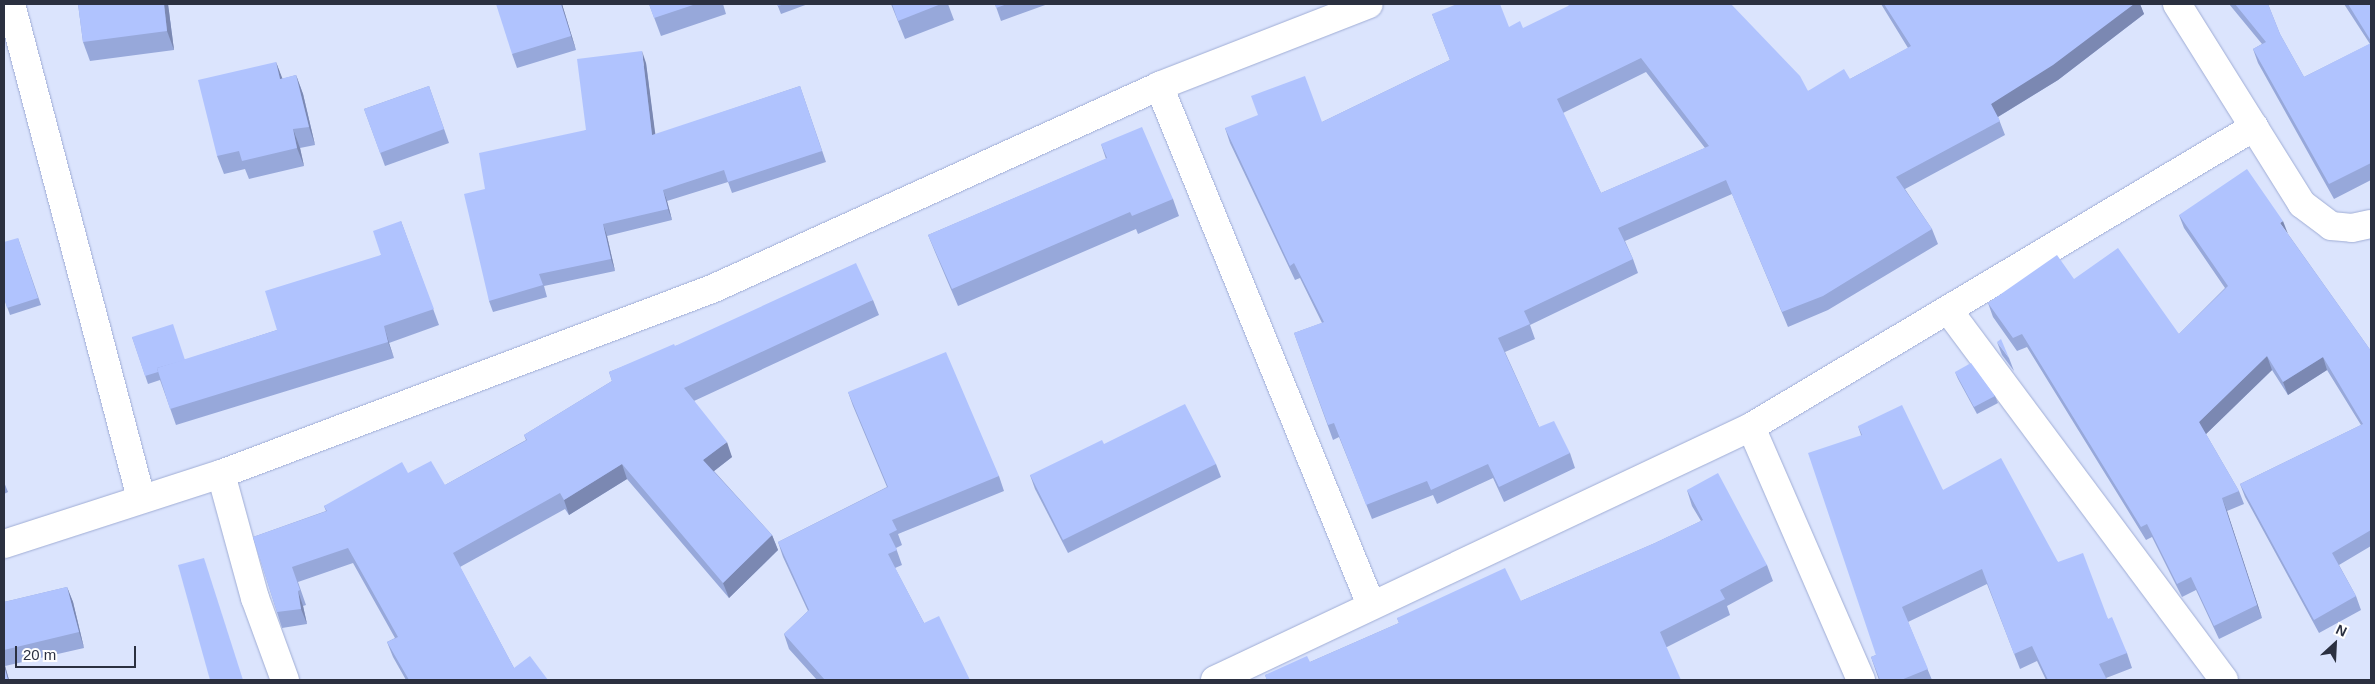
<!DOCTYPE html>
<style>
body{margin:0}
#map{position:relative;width:2375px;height:684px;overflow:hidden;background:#dbe4fd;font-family:Arial,sans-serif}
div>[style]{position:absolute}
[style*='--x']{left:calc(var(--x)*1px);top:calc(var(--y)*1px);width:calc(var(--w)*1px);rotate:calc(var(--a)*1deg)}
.roads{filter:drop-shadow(0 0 1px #a0add5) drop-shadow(0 0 1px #a0add5)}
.minor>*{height:28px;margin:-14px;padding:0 14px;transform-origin:14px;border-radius:14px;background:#fff}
.wall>*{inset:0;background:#97a8da}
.shaded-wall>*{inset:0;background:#7b88b2}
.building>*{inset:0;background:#b0c3fe}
span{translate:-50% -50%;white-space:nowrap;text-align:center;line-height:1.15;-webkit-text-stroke:5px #fff;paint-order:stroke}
.frame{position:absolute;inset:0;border:5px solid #2b3040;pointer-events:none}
.north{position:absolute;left:2310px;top:619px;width:50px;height:50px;-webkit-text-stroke:4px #fff;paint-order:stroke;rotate:25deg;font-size:14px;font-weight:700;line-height:20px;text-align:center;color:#2b3040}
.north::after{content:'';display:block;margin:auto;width:18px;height:22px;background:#2b3040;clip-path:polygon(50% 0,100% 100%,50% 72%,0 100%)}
.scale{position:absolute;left:15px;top:646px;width:121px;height:22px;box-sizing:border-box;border:2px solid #2b3040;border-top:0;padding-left:6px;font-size:15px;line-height:18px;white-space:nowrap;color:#2b3040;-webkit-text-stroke:4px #fff;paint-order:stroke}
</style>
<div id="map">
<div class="roads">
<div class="minor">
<i style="--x:11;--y:4;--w:511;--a:75.26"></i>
<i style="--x:2177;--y:4;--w:236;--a:58"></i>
<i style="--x:2302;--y:204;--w:36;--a:37"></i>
<i style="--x:2331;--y:226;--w:21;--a:5"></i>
<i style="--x:2352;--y:228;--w:19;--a:-12"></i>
<i style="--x:1159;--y:86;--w:561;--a:67.78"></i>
<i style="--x:1949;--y:311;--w:460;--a:53.3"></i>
<i style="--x:1751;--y:427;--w:276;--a:66.5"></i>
<i style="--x:221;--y:474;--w:129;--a:74.7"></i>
<i style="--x:255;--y:598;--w:87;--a:69.9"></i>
<i style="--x:4;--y:544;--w:228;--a:-17.9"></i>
<i style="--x:221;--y:474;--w:525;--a:-20.65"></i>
<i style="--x:712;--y:289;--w:491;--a:-24.4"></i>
<i style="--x:1159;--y:86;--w:225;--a:-21.3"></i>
<i style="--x:1215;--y:680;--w:593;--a:-25.27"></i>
<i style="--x:1751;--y:427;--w:586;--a:-30.81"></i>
</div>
</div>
<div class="wall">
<i style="clip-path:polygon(78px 4px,168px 4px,174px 50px,90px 61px,83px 42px)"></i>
<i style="clip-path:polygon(562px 4px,576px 50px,517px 68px,512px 54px)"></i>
<i style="clip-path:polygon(649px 4px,723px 4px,726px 14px,661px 36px)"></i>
<i style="clip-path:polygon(777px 4px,808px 4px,781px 14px)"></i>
<i style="clip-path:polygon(891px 4px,948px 4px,954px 20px,905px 39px)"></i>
<i style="clip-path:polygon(995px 4px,1048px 4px,1001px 21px)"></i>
<i style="clip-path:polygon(evenodd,1881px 4px,2140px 4px,2144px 14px,2058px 80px,1998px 117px,2005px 135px,1905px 189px,1932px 229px,1938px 244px,1828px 310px,1788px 327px,1732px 194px,1625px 241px,1633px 259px,1638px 273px,1530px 325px,1535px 339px,1505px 352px,1539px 427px,1570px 453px,1575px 468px,1504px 502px,1493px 478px,1437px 504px,1433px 495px,1372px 519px,1339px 437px,1333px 440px,1294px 333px,1322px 323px,1300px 278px,1295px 280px,1230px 143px,1225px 128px,1322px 122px,1450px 60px,1432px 14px,1509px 27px,1523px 28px,1808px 91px,1850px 79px,1908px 48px,1881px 4px,1646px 72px,1705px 148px,1601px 193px,1563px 113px,1646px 72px)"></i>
<i style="clip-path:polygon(2229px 4px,2268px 4px,2280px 34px,2304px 77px,2370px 44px,2344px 4px,2371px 4px,2371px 180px,2334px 199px,2258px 63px,2253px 49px,2262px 44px)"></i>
<i style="clip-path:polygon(276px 62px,282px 79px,296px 75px,303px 94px,315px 145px,300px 148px,304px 166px,249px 179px,245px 169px,224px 174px,217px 156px)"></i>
<i style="clip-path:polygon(646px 63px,655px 135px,800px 86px,826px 162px,732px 193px,728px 182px,667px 201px,672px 220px,607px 236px,615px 271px,544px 286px,547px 297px,493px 312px,489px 301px,485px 189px,586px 130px)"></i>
<i style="clip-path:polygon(429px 86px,449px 143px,385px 166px,364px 109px)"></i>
<i style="clip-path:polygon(1101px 144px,1173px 199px,1179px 216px,1138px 234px,1136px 229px,958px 306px,935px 252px,928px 235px,1106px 159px)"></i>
<i style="clip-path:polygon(2179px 215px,2288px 234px,2371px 351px,2371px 546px,2339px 565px,2356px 596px,2361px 610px,2319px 633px,2245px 497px,2240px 484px,2361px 425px,2327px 370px,2288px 395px,2272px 370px,2206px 434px,2239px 491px,2244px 504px,2227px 511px,2262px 618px,2219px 639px,2196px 590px,2182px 597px,2152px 537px,2146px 540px,2027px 347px,2017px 351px,1993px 317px,1988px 303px,2074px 279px,2179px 334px,2225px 288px,2184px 228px)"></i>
<i style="clip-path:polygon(401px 221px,439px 325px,389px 343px,394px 358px,176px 425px,160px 380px,148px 384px,132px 337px,185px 360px,277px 330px,381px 255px)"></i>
<i style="clip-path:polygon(18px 238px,41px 305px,10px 315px,4px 298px)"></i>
<i style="clip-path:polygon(873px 300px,879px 315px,694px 401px,732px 457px,714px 471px,772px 535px,778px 550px,729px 598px,627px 479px,569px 515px,565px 509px,460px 567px,514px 668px,548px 680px,406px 680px,393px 657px,387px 642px,395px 638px,353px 563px,298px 582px,306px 605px,303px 606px,307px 624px,282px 628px,253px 537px,326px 511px,324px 506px,408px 473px,445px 485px,526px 440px,524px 435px,612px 381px,609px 372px,675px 346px)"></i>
<i style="clip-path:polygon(1997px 342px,2009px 358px,2014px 371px,2002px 355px)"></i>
<i style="clip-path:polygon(1955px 372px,1995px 396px,1998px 403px,1977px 414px,1958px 379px)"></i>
<i style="clip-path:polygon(848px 392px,999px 476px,1004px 491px,898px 534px,902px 545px,896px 548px,902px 565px,895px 568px,924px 623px,970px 680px,817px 680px,789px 649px,784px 634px,808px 611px,783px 557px,778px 542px,887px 487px,853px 406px)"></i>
<i style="clip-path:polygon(1858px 426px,1943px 490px,2058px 562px,2108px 619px,2127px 653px,2132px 668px,2106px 678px,2107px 680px,2046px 680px,2037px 661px,2020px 669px,1987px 584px,1908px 622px,1932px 680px,1879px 680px,1871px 657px,1876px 655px,1861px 435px)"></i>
<i style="clip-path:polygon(1216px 464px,1221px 477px,1068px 553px,1035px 489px,1030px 475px)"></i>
<i style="clip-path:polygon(4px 482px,8px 492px,4px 494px)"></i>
<i style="clip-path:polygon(1687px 490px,1767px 565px,1773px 581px,1727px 606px,1730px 615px,1667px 647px,1267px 680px,1265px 675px,1310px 662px,1399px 623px,1397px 618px,1521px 601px,1655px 543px,1701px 521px,1692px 506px)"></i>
<i style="clip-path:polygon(67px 587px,73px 602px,84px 648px,5px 666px,9px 680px,4px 680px,4px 602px)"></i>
</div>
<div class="shaded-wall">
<i style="clip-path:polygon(164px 4px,168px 4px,174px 50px,167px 31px)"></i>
<i style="clip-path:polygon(561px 4px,562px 4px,576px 50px,571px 36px)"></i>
<i style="clip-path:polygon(2134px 4px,2140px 4px,2144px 14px,2058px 80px,1996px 118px,1991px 104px)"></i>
<i style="clip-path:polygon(642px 51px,646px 63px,657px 147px,652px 135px)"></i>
<i style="clip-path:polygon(276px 62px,283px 80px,280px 79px)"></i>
<i style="clip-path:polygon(296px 75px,303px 94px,315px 145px,309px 127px)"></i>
<i style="clip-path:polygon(293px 129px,300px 148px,304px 166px,297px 148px)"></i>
<i style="clip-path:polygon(663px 190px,667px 201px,672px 220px,668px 209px)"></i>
<i style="clip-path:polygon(2283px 221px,2288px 234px,2280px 223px)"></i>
<i style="clip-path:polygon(603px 224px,607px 236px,615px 271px,611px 259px)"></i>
<i style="clip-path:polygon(384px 326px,389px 343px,394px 358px,388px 342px)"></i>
<i style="clip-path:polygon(2267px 356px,2272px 370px,2204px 436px,2199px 422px)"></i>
<i style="clip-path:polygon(2323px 357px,2327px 370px,2288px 395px,2283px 382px)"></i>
<i style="clip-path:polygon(727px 442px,732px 457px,709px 475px,703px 460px)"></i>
<i style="clip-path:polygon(622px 464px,627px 479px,569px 515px,564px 500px)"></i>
<i style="clip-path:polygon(2222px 498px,2227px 511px,2262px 618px,2257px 605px)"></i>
<i style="clip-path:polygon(772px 535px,778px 550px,729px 598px,723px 583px)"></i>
<i style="clip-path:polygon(67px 587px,73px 602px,84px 648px,79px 632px)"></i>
<i style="clip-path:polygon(298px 591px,303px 606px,307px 624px,301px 609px)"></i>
<i style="clip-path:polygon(4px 662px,9px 680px,8px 680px,4px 666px)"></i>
</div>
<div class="building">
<i style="clip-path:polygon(78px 4px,164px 4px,167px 31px,83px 42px)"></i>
<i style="clip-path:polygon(496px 4px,561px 4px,571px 36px,512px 54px)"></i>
<i style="clip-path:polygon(649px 4px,696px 4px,654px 18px)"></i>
<i style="clip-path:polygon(777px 4px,785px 4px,778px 6px)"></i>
<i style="clip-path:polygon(892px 4px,941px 4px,898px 21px)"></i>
<i style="clip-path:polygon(995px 4px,1007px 4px,996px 8px)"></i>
<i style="clip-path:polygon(evenodd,1457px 4px,1500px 4px,1509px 27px,1520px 21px,1523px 28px,1568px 6px,1570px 4px,1731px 4px,1800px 76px,1808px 91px,1844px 69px,1850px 79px,1911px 46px,1884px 4px,2134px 4px,2053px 65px,1991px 104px,2000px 121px,1896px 177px,1932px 229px,1823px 296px,1782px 312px,1726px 180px,1618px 228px,1633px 259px,1524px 311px,1530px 324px,1498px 338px,1539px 427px,1554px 421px,1570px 453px,1499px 487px,1488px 464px,1431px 490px,1427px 481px,1366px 505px,1334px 423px,1328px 425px,1294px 333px,1324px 322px,1294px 263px,1290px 266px,1225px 128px,1258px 115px,1251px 96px,1305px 76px,1322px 122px,1450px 60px,1432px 14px,1457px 4px,1641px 58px,1709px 146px,1601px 193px,1557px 99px,1641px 58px)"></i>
<i style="clip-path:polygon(2235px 4px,2268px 4px,2280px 34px,2304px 77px,2371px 43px,2371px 163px,2329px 184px,2253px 49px,2266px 42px)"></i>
<i style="clip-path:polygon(2348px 4px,2371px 4px,2371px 41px)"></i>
<i style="clip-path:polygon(642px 51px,652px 135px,800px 86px,822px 151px,728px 182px,724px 170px,663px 190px,668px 209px,603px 224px,611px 259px,539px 274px,543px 285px,489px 301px,464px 194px,485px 189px,479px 153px,586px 130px,577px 59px)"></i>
<i style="clip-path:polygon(276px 62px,280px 79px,296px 75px,309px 127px,293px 129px,297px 148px,242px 161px,239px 151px,217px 156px,198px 80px)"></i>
<i style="clip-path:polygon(429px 86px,444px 129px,380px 153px,364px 109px)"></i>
<i style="clip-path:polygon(1142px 127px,1173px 199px,1132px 216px,1130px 212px,952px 289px,928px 235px,1107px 158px,1101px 144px)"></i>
<i style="clip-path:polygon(2247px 169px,2283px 221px,2280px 223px,2371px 351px,2371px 530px,2332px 553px,2356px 596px,2314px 620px,2240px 484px,2363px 424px,2323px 357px,2283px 382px,2267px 356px,2199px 422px,2239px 491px,2222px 498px,2257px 605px,2214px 626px,2191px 577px,2177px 584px,2147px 524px,2141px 527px,2022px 334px,2013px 338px,1988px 303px,2057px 255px,2074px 279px,2118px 248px,2179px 334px,2228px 286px,2179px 215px)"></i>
<i style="clip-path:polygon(401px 221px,434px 309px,384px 326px,388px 342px,170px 409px,157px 368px,277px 330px,265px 291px,381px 255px,373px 231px)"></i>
<i style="clip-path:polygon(18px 238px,38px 298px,7px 308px,4px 298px,4px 242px)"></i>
<i style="clip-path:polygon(856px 263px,873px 300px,684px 388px,727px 442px,703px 460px,772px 535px,723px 583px,622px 464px,564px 500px,560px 493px,453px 553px,514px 668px,530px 656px,548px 680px,409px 680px,387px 642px,398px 637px,348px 548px,292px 567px,300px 590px,298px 591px,301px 609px,277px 612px,253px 537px,327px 511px,324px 506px,402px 462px,408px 473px,431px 461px,445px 485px,527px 440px,524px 435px,612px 381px,609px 372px,674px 344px,675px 346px)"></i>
<i style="clip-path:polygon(173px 324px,185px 360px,157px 368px,158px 372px,145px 376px,132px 337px)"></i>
<i style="clip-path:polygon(2001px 339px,2009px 358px,1997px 342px)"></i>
<i style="clip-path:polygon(946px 352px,999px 476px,892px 520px,897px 530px,889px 534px,897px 550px,888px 554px,924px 623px,939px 616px,970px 680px,825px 680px,784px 634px,809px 610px,778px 542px,888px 487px,848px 392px)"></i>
<i style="clip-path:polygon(1971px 363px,1995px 396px,1974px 407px,1955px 372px)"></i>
<i style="clip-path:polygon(1185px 404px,1216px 464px,1063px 540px,1030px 475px,1102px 440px,1104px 444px)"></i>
<i style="clip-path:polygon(1902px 405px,1943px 490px,2001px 458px,2058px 562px,2083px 553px,2108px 619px,2112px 617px,2127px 653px,2099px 664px,2107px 680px,2048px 680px,2032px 646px,2014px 654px,1982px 569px,1902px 607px,1928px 669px,1901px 680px,1880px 680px,1871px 657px,1876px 655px,1808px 453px,1862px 435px,1858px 426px)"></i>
<i style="clip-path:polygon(1718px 473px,1767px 565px,1720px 590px,1725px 599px,1660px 632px,1681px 680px,1266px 680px,1267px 680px,1265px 675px,1307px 656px,1310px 662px,1399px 623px,1397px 618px,1505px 568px,1521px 601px,1655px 543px,1703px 520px,1687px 490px)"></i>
<i style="clip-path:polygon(204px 558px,243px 680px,210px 680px,178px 565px)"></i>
<i style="clip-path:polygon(67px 587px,79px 632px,4px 650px,4px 602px)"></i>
<i style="clip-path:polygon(4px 666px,8px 680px,4px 680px)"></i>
</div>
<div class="frame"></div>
<div class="north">N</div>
<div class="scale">20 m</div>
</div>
